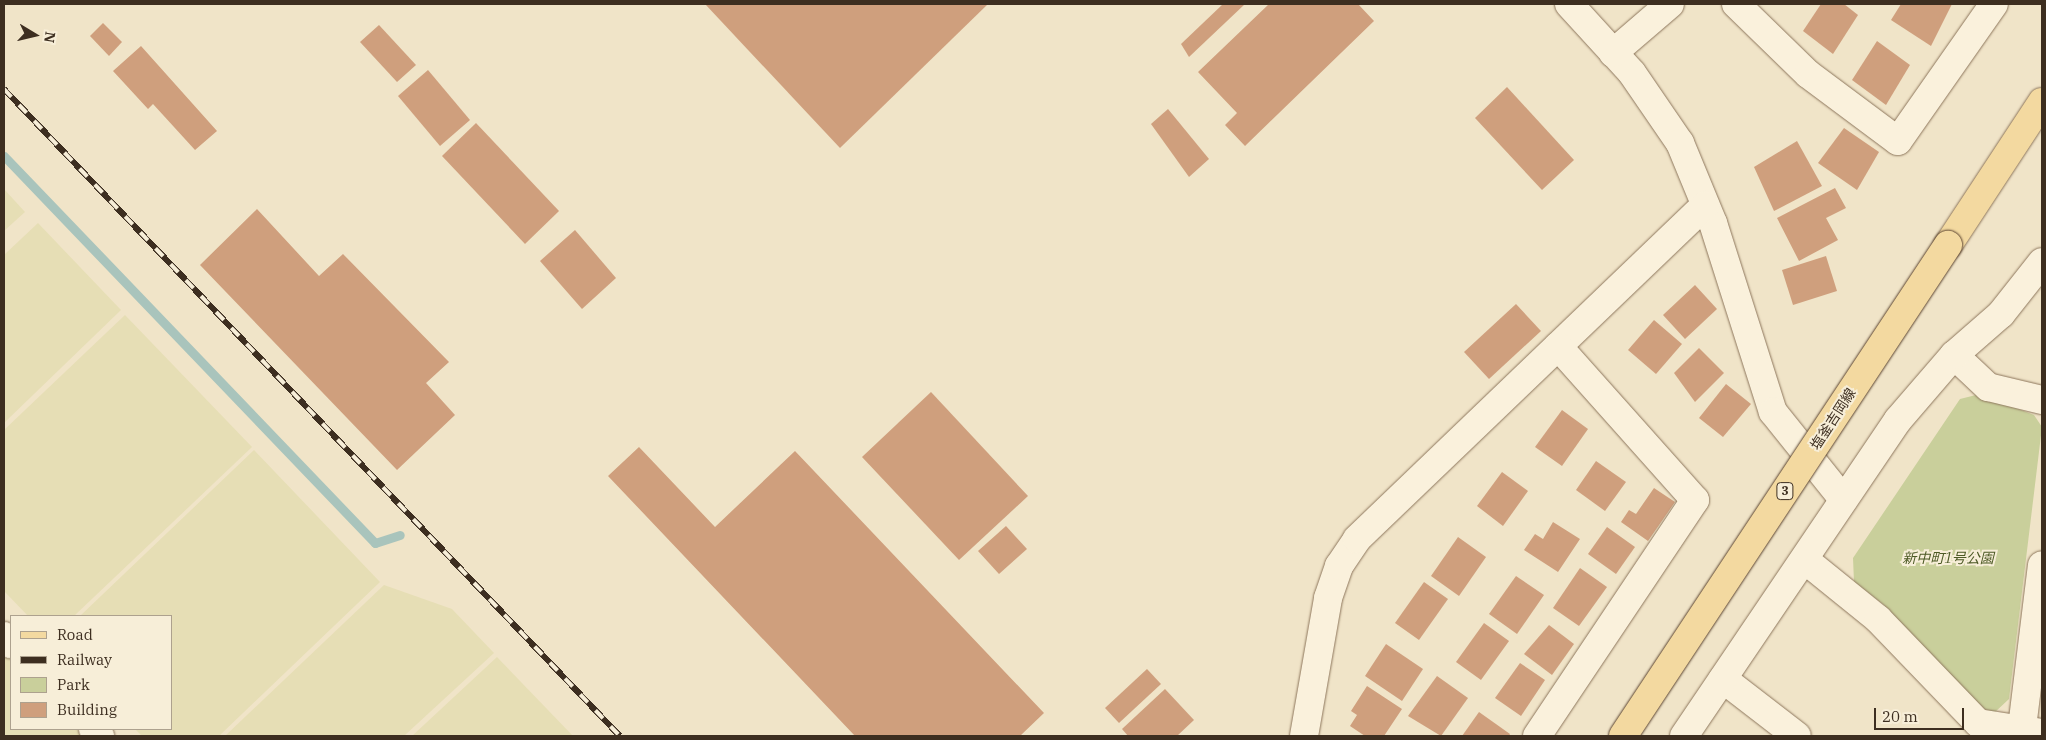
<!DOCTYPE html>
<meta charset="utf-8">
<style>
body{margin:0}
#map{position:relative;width:2046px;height:740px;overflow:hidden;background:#f0e4c8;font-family:"IBM Plex Serif","Noto Sans JP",serif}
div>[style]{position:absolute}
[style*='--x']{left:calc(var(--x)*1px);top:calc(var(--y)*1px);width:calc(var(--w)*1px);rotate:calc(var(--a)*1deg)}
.farmland>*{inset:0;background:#e6deb5}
.green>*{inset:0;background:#c9cf9b}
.stream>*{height:9px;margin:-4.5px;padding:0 4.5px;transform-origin:4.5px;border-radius:4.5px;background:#a9c4bc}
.building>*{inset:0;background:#cf9f7d}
.roads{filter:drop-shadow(0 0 1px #8d765c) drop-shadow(0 0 1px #8d765c)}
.minor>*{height:28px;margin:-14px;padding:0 14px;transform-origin:14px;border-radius:14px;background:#faf1dc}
.major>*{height:28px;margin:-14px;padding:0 14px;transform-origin:14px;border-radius:14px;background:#f3d9a0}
.rail>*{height:5.5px;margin-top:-2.75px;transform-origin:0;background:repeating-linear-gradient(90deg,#f7eed8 0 11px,#3d2e20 0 22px);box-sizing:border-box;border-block:1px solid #3d2e20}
.bridges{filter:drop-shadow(0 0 1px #5b4430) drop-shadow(0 0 1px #5b4430)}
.major-bridge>*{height:28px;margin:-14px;padding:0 14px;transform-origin:14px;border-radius:14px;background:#f3d9a0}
span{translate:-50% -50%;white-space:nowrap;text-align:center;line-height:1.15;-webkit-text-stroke:4px #f7eed8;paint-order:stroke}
.shield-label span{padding:1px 4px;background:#f7eed8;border:1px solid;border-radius:4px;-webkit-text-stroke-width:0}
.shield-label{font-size:12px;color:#3d2e20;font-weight:700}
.street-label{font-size:14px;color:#3d2e20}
.park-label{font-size:14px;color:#4d5a26;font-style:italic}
.frame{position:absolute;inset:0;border:5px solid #3d2e20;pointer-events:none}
.legend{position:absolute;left:10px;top:615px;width:162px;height:115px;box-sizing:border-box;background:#f7eed8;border:1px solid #ada18e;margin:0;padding:6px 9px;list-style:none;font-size:15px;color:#3d2e20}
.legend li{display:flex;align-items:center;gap:10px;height:25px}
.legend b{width:25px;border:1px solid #ada18e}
.north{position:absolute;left:10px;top:10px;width:50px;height:50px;-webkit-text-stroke:4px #f7eed8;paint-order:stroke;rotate:99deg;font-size:14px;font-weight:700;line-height:20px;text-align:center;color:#3d2e20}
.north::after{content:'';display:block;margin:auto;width:18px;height:22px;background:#3d2e20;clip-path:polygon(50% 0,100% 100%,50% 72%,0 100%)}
.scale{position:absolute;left:1874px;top:708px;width:90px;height:22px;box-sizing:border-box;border:2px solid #3d2e20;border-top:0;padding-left:6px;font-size:15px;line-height:18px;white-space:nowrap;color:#3d2e20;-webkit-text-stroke:4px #f7eed8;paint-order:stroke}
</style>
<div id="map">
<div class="farmland">
<i style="clip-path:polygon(4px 189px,25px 212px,4px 231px)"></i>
<i style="clip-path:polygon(38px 223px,121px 310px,4px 423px,4px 255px)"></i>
<i style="clip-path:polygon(125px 315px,252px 447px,74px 616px,28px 616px,4px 591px,4px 430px)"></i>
<i style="clip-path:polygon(254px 450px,380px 582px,219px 736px,142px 736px,135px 729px,171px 729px,171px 616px,80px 616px)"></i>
<i style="clip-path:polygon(384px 585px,452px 609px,494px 653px,404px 736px,225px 736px)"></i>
<i style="clip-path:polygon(4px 649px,11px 656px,11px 729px,80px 729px,87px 736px,4px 736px)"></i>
<i style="clip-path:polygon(497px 657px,573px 736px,412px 736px)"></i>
</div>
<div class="green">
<i style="clip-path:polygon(1980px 394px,2034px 415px,2042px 427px,2009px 699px,1994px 713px,1982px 708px,1884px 605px,1854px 582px,1853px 558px,1960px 399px)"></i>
</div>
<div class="stream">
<i style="--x:4;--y:156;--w:536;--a:46.21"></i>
<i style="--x:375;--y:543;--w:26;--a:-18"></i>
</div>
<div class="building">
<i style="clip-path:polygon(705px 4px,988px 4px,840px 148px)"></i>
<i style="clip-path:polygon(1223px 4px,1245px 4px,1189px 57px,1181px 44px)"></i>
<i style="clip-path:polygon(1269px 4px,1358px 4px,1374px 21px,1245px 146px,1225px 125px,1237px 113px,1198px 72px)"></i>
<i style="clip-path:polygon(1821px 4px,1844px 4px,1858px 15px,1833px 54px,1803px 31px)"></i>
<i style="clip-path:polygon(1901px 4px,1952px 4px,1931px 46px,1891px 20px)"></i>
<i style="clip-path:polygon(103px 23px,122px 42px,109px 56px,90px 36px)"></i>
<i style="clip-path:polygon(379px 25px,416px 65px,397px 82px,360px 42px)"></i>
<i style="clip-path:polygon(1877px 41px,1910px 65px,1886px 105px,1852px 80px)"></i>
<i style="clip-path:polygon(141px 46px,217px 131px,195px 150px,153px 104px,148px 109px,113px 71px)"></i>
<i style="clip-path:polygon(428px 70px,470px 120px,440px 146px,398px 96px)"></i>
<i style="clip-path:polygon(1507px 87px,1574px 160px,1542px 190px,1475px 118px)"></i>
<i style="clip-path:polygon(1168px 109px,1209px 159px,1189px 177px,1151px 124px)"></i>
<i style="clip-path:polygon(476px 123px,559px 211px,525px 244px,442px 156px)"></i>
<i style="clip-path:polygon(1844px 128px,1879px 152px,1857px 190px,1818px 163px)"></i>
<i style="clip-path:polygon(1797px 141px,1822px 186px,1774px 211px,1754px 167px)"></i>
<i style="clip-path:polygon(1835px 188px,1846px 208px,1826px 218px,1838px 240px,1799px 261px,1777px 218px)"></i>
<i style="clip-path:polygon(257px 209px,319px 276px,343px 254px,449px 362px,426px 383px,455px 415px,397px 470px,200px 265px)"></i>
<i style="clip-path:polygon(575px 230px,616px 278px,582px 309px,540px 261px)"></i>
<i style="clip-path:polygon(1826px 256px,1837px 291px,1793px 305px,1782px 270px)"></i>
<i style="clip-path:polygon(1695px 285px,1717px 309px,1685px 339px,1663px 315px)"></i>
<i style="clip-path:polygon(1516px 304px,1541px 331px,1489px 379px,1464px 352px)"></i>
<i style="clip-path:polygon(1654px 320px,1682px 344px,1656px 374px,1628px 350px)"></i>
<i style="clip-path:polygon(1699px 348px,1724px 373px,1695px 402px,1674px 373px)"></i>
<i style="clip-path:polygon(1726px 384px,1751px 404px,1723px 437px,1699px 418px)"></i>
<i style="clip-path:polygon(931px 392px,1028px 496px,959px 560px,862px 457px)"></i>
<i style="clip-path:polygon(1562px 410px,1588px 429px,1562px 466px,1535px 447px)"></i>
<i style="clip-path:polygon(639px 447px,715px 527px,795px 451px,1044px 713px,1020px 736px,855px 736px,608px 476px)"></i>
<i style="clip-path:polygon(1596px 461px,1626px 482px,1605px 511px,1576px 490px)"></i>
<i style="clip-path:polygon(1502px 472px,1528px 491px,1503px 526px,1477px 506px)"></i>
<i style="clip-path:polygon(1654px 488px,1675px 502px,1648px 541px,1621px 522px,1629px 510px,1636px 514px)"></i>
<i style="clip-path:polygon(1553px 522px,1580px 539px,1558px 572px,1524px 550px,1535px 534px,1543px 539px)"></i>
<i style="clip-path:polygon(1006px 526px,1027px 549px,999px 574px,978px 551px)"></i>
<i style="clip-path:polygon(1607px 527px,1635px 547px,1616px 574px,1588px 554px)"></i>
<i style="clip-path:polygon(1458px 537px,1486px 557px,1459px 596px,1431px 576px)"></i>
<i style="clip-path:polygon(1580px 568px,1607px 587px,1579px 626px,1553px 608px)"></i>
<i style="clip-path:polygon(1516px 576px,1544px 595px,1517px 634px,1489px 614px)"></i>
<i style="clip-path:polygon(1424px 582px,1448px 599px,1419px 640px,1395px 623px)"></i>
<i style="clip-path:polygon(1484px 623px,1509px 641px,1481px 680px,1456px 662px)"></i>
<i style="clip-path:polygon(1549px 625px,1574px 644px,1552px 675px,1524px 654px)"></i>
<i style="clip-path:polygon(1386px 644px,1423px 669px,1402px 701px,1365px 676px)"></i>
<i style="clip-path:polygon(1520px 663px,1545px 680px,1521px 716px,1495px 698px)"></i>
<i style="clip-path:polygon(1147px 669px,1161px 684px,1119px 723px,1105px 708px)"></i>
<i style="clip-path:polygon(1437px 676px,1468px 698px,1441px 736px,1408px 716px)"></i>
<i style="clip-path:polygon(1367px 686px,1402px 709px,1384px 736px,1365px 736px,1350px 726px,1357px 715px,1351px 711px)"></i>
<i style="clip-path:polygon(1165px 689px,1194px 720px,1177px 736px,1128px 736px,1122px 729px)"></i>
<i style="clip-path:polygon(1479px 712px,1510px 734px,1509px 736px,1462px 736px)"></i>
</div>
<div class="roads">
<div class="minor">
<i style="--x:1569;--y:4;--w:93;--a:47.6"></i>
<i style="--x:1632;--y:73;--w:85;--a:55.6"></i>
<i style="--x:1680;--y:143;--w:87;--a:67.6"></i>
<i style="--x:1713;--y:223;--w:198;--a:72.4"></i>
<i style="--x:1773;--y:412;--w:112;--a:51.2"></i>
<i style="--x:1736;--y:4;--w:100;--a:44.2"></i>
<i style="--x:1808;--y:74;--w:112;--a:36.7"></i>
<i style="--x:1898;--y:141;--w:167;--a:-55"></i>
<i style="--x:1613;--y:53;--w:75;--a:-40.7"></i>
<i style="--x:1954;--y:355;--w:47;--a:43.3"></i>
<i style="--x:1988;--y:387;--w:56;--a:13.5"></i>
<i style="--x:1805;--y:560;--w:94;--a:38.9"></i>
<i style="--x:1878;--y:619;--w:144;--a:46.1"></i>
<i style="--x:1978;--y:723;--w:65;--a:8.9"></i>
<i style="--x:4;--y:636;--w:11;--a:49"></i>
<i style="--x:1723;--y:679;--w:93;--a:37.6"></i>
<i style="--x:93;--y:729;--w:10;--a:45"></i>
<i style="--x:1304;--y:736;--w:140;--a:-80.1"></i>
<i style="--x:1328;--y:598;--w:34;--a:-71"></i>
<i style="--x:1339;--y:566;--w:32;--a:-56"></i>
<i style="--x:1357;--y:539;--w:482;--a:-43.8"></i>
<i style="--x:1537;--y:736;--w:284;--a:-56.2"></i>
<i style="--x:1695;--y:500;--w:206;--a:-131.7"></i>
<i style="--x:1684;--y:736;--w:382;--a:-55.9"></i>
<i style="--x:1898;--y:420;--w:86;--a:-49.3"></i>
<i style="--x:1954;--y:355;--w:62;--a:-41.1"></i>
<i style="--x:2001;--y:314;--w:66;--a:-51.7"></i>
<i style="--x:2021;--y:736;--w:172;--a:-83"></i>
</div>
<div class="major">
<i style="--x:1948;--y:245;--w:171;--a:-56.7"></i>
</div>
</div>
<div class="rail">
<i style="--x:4;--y:89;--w:893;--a:46.41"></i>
</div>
<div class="bridges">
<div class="major-bridge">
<i style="--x:1623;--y:736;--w:589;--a:-56.5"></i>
</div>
</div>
<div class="shield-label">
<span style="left:1785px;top:491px">3</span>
</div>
<div class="street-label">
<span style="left:1833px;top:419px;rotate:-57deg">塩釜吉岡線</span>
</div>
<div class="park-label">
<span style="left:1948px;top:558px">新中町1号公園</span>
</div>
<div class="frame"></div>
<ul class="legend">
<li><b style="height:6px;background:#f3d9a0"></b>Road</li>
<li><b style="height:6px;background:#3d2e20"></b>Railway</li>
<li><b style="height:14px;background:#c9cf9b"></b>Park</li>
<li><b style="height:14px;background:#cf9f7d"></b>Building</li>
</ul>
<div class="north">N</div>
<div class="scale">20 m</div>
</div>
